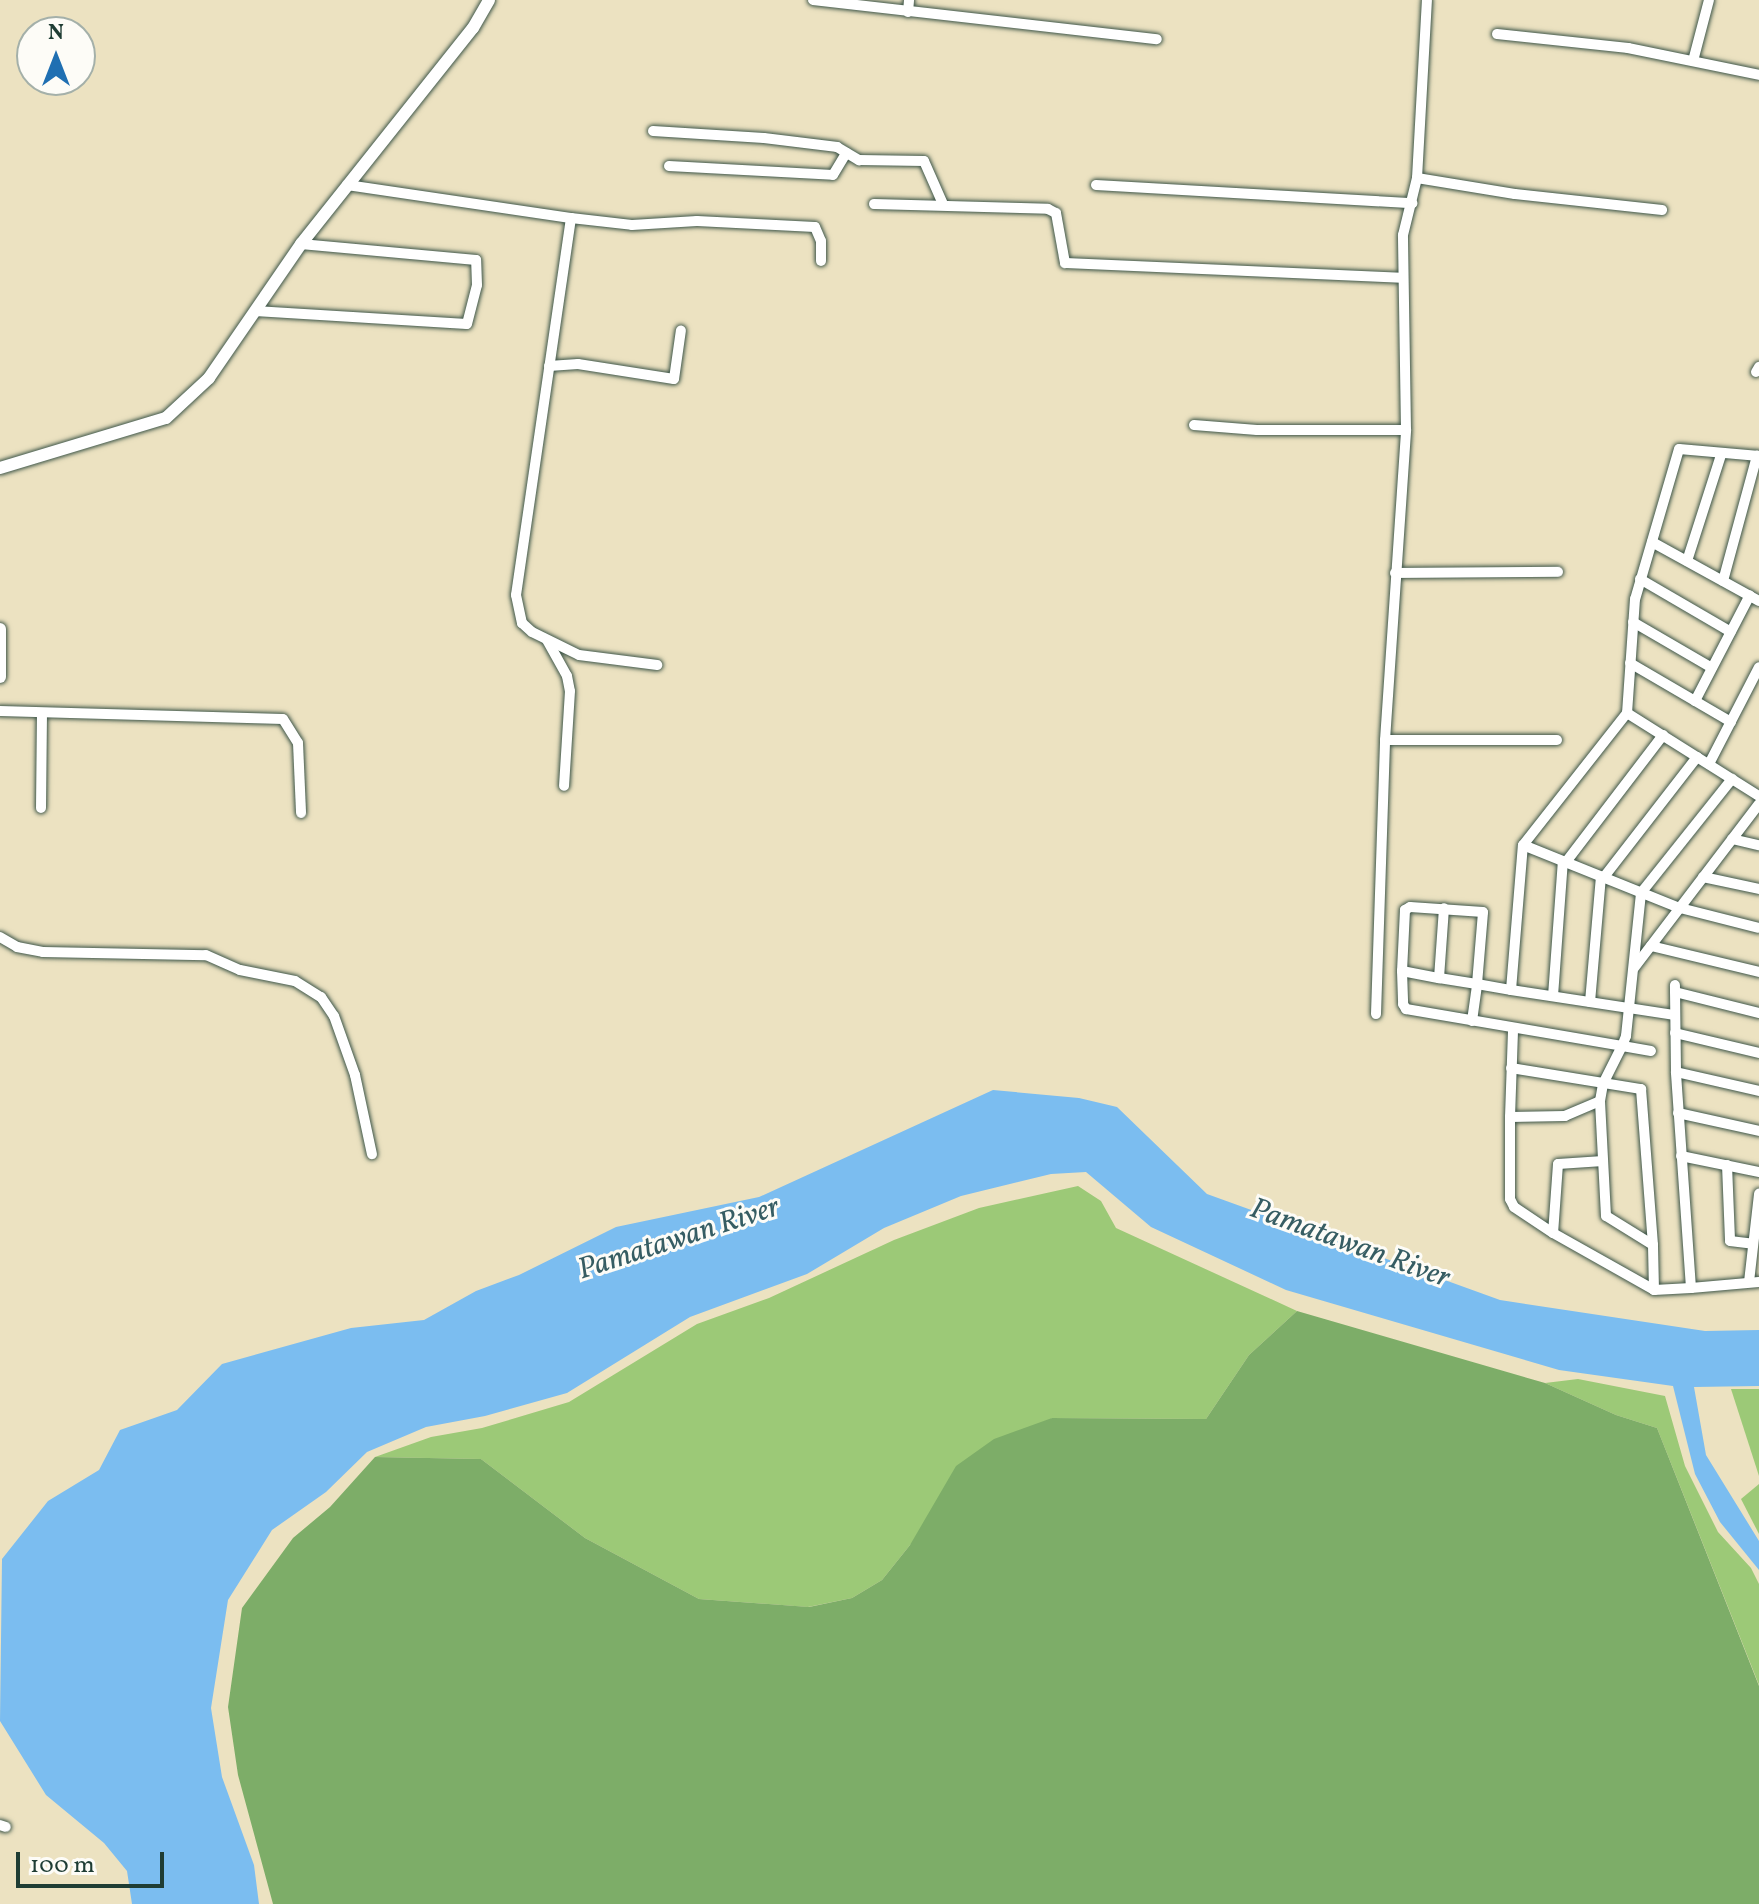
<!DOCTYPE html>
<style>
body{margin:0}
#map{position:relative;width:1759px;height:1904px;overflow:hidden;background:#ece2c1;font-family:Vollkorn,serif}
div>[style]{position:absolute}
[style*='--x']{left:calc(var(--x)*1px);top:calc(var(--y)*1px);width:calc(var(--w)*1px);rotate:calc(var(--a)*1deg)}
.green>*{inset:0;background:#9cc977}
.forest>*{inset:0;background:#7dad68}
.water>*{inset:0;background:#7bbdf0}
.roads{filter:drop-shadow(0 0 2px #3e5649) drop-shadow(0 0 2px #3e5649)}
.minor>*{height:10px;margin:-5px;padding:0 5px;transform-origin:5px;border-radius:5px;background:#fff}
.tertiary>*{height:12px;margin:-6px;padding:0 6px;transform-origin:6px;border-radius:6px;background:#fff}
span{translate:-50% -50%;white-space:nowrap;text-align:center;line-height:1.15;-webkit-text-stroke:6px #fdfcf7;paint-order:stroke}
.water-label{font-size:30px;color:#365d63;font-style:italic}
.north{position:absolute;left:16px;top:16px;width:80px;height:80px;box-sizing:border-box;background:#fdfcf7;border:2px solid #a4b0a9;border-radius:50%;rotate:0deg;font-size:22px;font-weight:700;line-height:32px;text-align:center;color:#1f3d34}
.north::after{content:'';display:block;margin:auto;width:28px;height:36px;background:#1f6fb2;clip-path:polygon(50% 0,100% 100%,50% 72%,0 100%)}
.scale{position:absolute;left:16px;top:1852px;width:148px;height:36px;box-sizing:border-box;border:4px solid #1f3d34;border-top:0;padding-left:10px;font-size:24px;line-height:28px;white-space:nowrap;color:#1f3d34;-webkit-text-stroke:6px #fdfcf7;paint-order:stroke}
</style>
<div id="map">
<div class="green">
<i style="clip-path:polygon(1078px 1186px,1101px 1201px,1116px 1228px,1297px 1311px,1249px 1355px,1206px 1419px,1052px 1418px,910px 1545px,882px 1580px,852px 1598px,808px 1607px,699px 1599px,585px 1538px,481px 1459px,375px 1457px,431px 1437px,482px 1428px,569px 1402px,697px 1324px,769px 1298px,894px 1240px,979px 1208px)"></i>
<i style="clip-path:polygon(1578px 1379px,1665px 1396px,1685px 1466px,1718px 1532px,1751px 1568px,1759px 1584px,1759px 1685px,1657px 1428px,1616px 1415px,1545px 1383px)"></i>
<i style="clip-path:polygon(1731px 1389px,1759px 1389px,1759px 1476px)"></i>
<i style="clip-path:polygon(1759px 1484px,1759px 1534px,1741px 1499px)"></i>
</div>
<div class="forest">
<i style="clip-path:polygon(1297px 1311px,1545px 1383px,1616px 1415px,1657px 1428px,1759px 1686px,1759px 1904px,273px 1904px,238px 1775px,228px 1707px,242px 1608px,293px 1538px,330px 1507px,375px 1457px,481px 1459px,585px 1538px,699px 1599px,809px 1607px,852px 1598px,882px 1580px,910px 1545px,956px 1466px,994px 1439px,1052px 1418px,1206px 1419px,1249px 1355px)"></i>
</div>
<div class="water">
<i style="clip-path:polygon(993px 1090px,1079px 1098px,1117px 1107px,1207px 1194px,1500px 1300px,1705px 1331px,1759px 1330px,1759px 1386px,1694px 1387px,1706px 1455px,1759px 1541px,1759px 1570px,1720px 1522px,1695px 1474px,1673px 1386px,1559px 1370px,1286px 1290px,1151px 1227px,1086px 1172px,1051px 1174px,961px 1196px,884px 1228px,807px 1274px,690px 1317px,567px 1393px,485px 1416px,426px 1427px,367px 1452px,326px 1492px,272px 1530px,228px 1600px,211px 1708px,222px 1777px,254px 1865px,259px 1904px,132px 1904px,127px 1871px,104px 1843px,46px 1795px,0 1721px,2px 1559px,48px 1501px,99px 1470px,120px 1430px,177px 1410px,222px 1364px,351px 1328px,424px 1320px,476px 1291px,519px 1275px,616px 1227px,759px 1197px)"></i>
</div>
<div class="roads">
<div class="minor">
<i style="--x:813;--y:0;--w:346;--a:6.5"></i>
<i style="--x:908;--y:12;--w:12;--a:-85"></i>
<i style="--x:1497;--y:34;--w:132;--a:6.1"></i>
<i style="--x:1628;--y:48;--w:134;--a:11.6"></i>
<i style="--x:1693;--y:61;--w:63;--a:-75.3"></i>
<i style="--x:653;--y:131;--w:111;--a:3.6"></i>
<i style="--x:764;--y:138;--w:74;--a:7"></i>
<i style="--x:837;--y:147;--w:26;--a:31"></i>
<i style="--x:859;--y:160;--w:65;--a:0.9"></i>
<i style="--x:924;--y:161;--w:47;--a:66.2"></i>
<i style="--x:669;--y:166;--w:164;--a:3.1"></i>
<i style="--x:833;--y:175;--w:26;--a:-59"></i>
<i style="--x:1417;--y:178;--w:99;--a:9.3"></i>
<i style="--x:1515;--y:194;--w:148;--a:6.2"></i>
<i style="--x:347;--y:185;--w:226;--a:8.4"></i>
<i style="--x:571;--y:218;--w:381;--a:98.3"></i>
<i style="--x:516;--y:595;--w:29;--a:78"></i>
<i style="--x:522;--y:623;--w:13;--a:42"></i>
<i style="--x:532;--y:632;--w:52;--a:26.1"></i>
<i style="--x:579;--y:655;--w:79;--a:7.3"></i>
<i style="--x:1096;--y:185;--w:317;--a:3.3"></i>
<i style="--x:874;--y:204;--w:174;--a:1.6"></i>
<i style="--x:1048;--y:209;--w:9;--a:27"></i>
<i style="--x:1056;--y:213;--w:51;--a:79.8"></i>
<i style="--x:1065;--y:263;--w:337;--a:2.5"></i>
<i style="--x:571;--y:218;--w:61;--a:6.5"></i>
<i style="--x:632;--y:225;--w:65;--a:-3.5"></i>
<i style="--x:697;--y:221;--w:118;--a:2.9"></i>
<i style="--x:815;--y:227;--w:15;--a:67"></i>
<i style="--x:821;--y:241;--w:20;--a:90"></i>
<i style="--x:255;--y:311;--w:212;--a:3.5"></i>
<i style="--x:467;--y:324;--w:40;--a:-75.6"></i>
<i style="--x:477;--y:285;--w:25;--a:-92"></i>
<i style="--x:476;--y:260;--w:176;--a:-174.8"></i>
<i style="--x:549;--y:366;--w:29;--a:-4"></i>
<i style="--x:578;--y:364;--w:97;--a:8.9"></i>
<i style="--x:674;--y:379;--w:49;--a:-81.9"></i>
<i style="--x:1756;--y:372;--w:6;--a:-59"></i>
<i style="--x:1194;--y:425;--w:63;--a:4.5"></i>
<i style="--x:1257;--y:430;--w:149;--a:0"></i>
<i style="--x:1759;--y:456;--w:80;--a:-175"></i>
<i style="--x:1679;--y:449;--w:156;--a:106.3"></i>
<i style="--x:1635;--y:599;--w:114;--a:94"></i>
<i style="--x:1627;--y:713;--w:168;--a:128.2"></i>
<i style="--x:1523;--y:845;--w:169;--a:21.9"></i>
<i style="--x:1680;--y:908;--w:81;--a:14.2"></i>
<i style="--x:1652;--y:542;--w:122;--a:28.9"></i>
<i style="--x:1687;--y:561;--w:111;--a:-72.2"></i>
<i style="--x:1395;--y:573;--w:163;--a:-0.4"></i>
<i style="--x:1640;--y:579;--w:105;--a:30.2"></i>
<i style="--x:1723;--y:581;--w:130;--a:-74.8"></i>
<i style="--x:1633;--y:622;--w:91;--a:30.2"></i>
<i style="--x:547;--y:640;--w:41;--a:60.9"></i>
<i style="--x:567;--y:676;--w:15;--a:79"></i>
<i style="--x:570;--y:691;--w:95;--a:93.6"></i>
<i style="--x:1630;--y:663;--w:117;--a:30.3"></i>
<i style="--x:1695;--y:701;--w:119;--a:-62.6"></i>
<i style="--x:0;--y:711;--w:283;--a:1.6"></i>
<i style="--x:283;--y:719;--w:28;--a:58"></i>
<i style="--x:298;--y:743;--w:70;--a:87.5"></i>
<i style="--x:1627;--y:713;--w:156;--a:32.2"></i>
<i style="--x:1385;--y:740;--w:172;--a:0"></i>
<i style="--x:1709;--y:764;--w:109;--a:-62.7"></i>
<i style="--x:41;--y:808;--w:94;--a:-89.4"></i>
<i style="--x:1732;--y:839;--w:28;--a:13"></i>
<i style="--x:1566;--y:862;--w:160;--a:-52.6"></i>
<i style="--x:1604;--y:877;--w:152;--a:-52.2"></i>
<i style="--x:1703;--y:877;--w:57;--a:12.1"></i>
<i style="--x:0;--y:937;--w:20;--a:30"></i>
<i style="--x:17;--y:947;--w:26;--a:11"></i>
<i style="--x:43;--y:952;--w:163;--a:1.1"></i>
<i style="--x:206;--y:955;--w:37;--a:24"></i>
<i style="--x:240;--y:970;--w:56;--a:11.3"></i>
<i style="--x:295;--y:981;--w:31;--a:32"></i>
<i style="--x:321;--y:997;--w:23;--a:56"></i>
<i style="--x:334;--y:1016;--w:63;--a:70.4"></i>
<i style="--x:355;--y:1075;--w:81;--a:77.9"></i>
<i style="--x:1651;--y:946;--w:111;--a:13.5"></i>
<i style="--x:1634;--y:968;--w:206;--a:-52.7"></i>
<i style="--x:1402;--y:971;--w:33;--a:88"></i>
<i style="--x:1403;--y:1004;--w:6;--a:59"></i>
<i style="--x:1406;--y:1009;--w:219;--a:9.7"></i>
<i style="--x:1622;--y:1046;--w:42;--a:116.6"></i>
<i style="--x:1603;--y:1084;--w:17;--a:100"></i>
<i style="--x:1600;--y:1101;--w:38;--a:157"></i>
<i style="--x:1565;--y:1116;--w:55;--a:179"></i>
<i style="--x:1510;--y:1117;--w:88;--a:-88"></i>
<i style="--x:1439;--y:978;--w:70;--a:-85.9"></i>
<i style="--x:1511;--y:990;--w:145;--a:-85.3"></i>
<i style="--x:1675;--y:992;--w:87;--a:14"></i>
<i style="--x:1553;--y:996;--w:135;--a:-85.8"></i>
<i style="--x:1590;--y:1002;--w:126;--a:-85"></i>
<i style="--x:1376;--y:1014;--w:274;--a:-88.1"></i>
<i style="--x:1385;--y:740;--w:311;--a:-86.1"></i>
<i style="--x:1406;--y:430;--w:195;--a:-90.9"></i>
<i style="--x:1403;--y:235;--w:59;--a:-76.2"></i>
<i style="--x:1417;--y:178;--w:178;--a:-86.8"></i>
<i style="--x:1472;--y:1021;--w:37;--a:-82"></i>
<i style="--x:1477;--y:984;--w:72;--a:-85.2"></i>
<i style="--x:1483;--y:912;--w:73;--a:-176.1"></i>
<i style="--x:1410;--y:907;--w:6;--a:149"></i>
<i style="--x:1405;--y:910;--w:61;--a:92.8"></i>
<i style="--x:1402;--y:971;--w:38;--a:11"></i>
<i style="--x:1439;--y:978;--w:38;--a:9"></i>
<i style="--x:1477;--y:984;--w:35;--a:10"></i>
<i style="--x:1511;--y:990;--w:166;--a:8.7"></i>
<i style="--x:1675;--y:1033;--w:86;--a:13.4"></i>
<i style="--x:1651;--y:1051;--w:29;--a:-170"></i>
<i style="--x:1622;--y:1046;--w:11;--a:-68"></i>
<i style="--x:1626;--y:1036;--w:144;--a:-84"></i>
<i style="--x:1641;--y:893;--w:146;--a:-51.4"></i>
<i style="--x:1511;--y:1068;--w:132;--a:9.2"></i>
<i style="--x:1641;--y:1089;--w:156;--a:85.6"></i>
<i style="--x:1653;--y:1245;--w:55;--a:-148.3"></i>
<i style="--x:1606;--y:1216;--w:115;--a:-93"></i>
<i style="--x:1676;--y:1072;--w:85;--a:12.9"></i>
<i style="--x:1678;--y:1113;--w:83;--a:12.5"></i>
<i style="--x:1510;--y:1117;--w:82;--a:90"></i>
<i style="--x:1510;--y:1199;--w:9;--a:63"></i>
<i style="--x:1514;--y:1207;--w:47;--a:33.7"></i>
<i style="--x:1681;--y:1156;--w:80;--a:11.6"></i>
<i style="--x:1603;--y:1161;--w:45;--a:176.2"></i>
<i style="--x:1558;--y:1164;--w:69;--a:94.1"></i>
<i style="--x:1553;--y:1233;--w:116;--a:29.4"></i>
<i style="--x:1654;--y:1290;--w:45;--a:-91.3"></i>
<i style="--x:1727;--y:1165;--w:76;--a:87.7"></i>
<i style="--x:1730;--y:1241;--w:23;--a:7"></i>
<i style="--x:1749;--y:1282;--w:89;--a:-83.5"></i>
<i style="--x:1691;--y:1288;--w:68;--a:-5"></i>
<i style="--x:1654;--y:1290;--w:37;--a:-3"></i>
<i style="--x:1691;--y:1288;--w:217;--a:-94"></i>
<i style="--x:1676;--y:1072;--w:87;--a:-90.7"></i>
<i style="--x:0;--y:1825;--w:6;--a:18"></i>
</div>
<div class="tertiary">
<i style="--x:0;--y:468;--w:173;--a:-16.8"></i>
<i style="--x:166;--y:418;--w:59;--a:-42.9"></i>
<i style="--x:209;--y:378;--w:163;--a:-55.5"></i>
<i style="--x:301;--y:244;--w:276;--a:-51.5"></i>
<i style="--x:473;--y:28;--w:32;--a:-60"></i>
<i style="--x:0;--y:629;--w:48;--a:90"></i>
</div>
</div>
<div class="water-label">
<span style="left:679px;top:1239px;rotate:-18deg">Pamatawan River</span>
<span style="left:1350px;top:1244px;rotate:20deg">Pamatawan River</span>
</div>
<div class="north">N</div>
<div class="scale">100 m</div>
</div>
